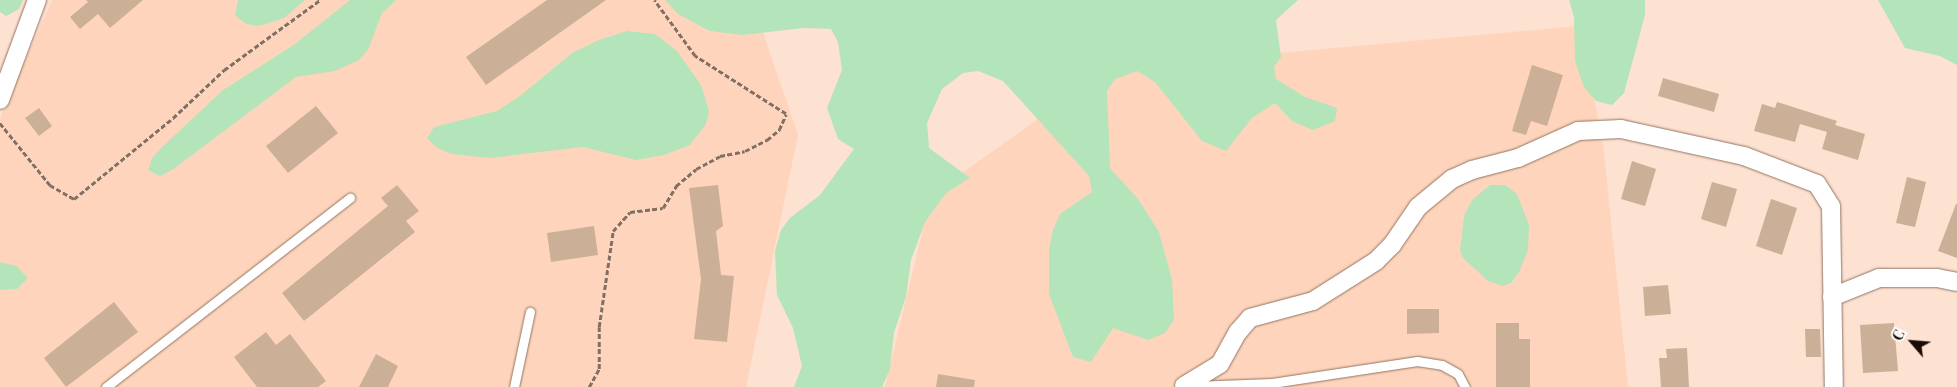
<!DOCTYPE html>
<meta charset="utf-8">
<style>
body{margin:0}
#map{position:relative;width:1957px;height:387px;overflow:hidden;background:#fde1d1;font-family:"Playfair Display",serif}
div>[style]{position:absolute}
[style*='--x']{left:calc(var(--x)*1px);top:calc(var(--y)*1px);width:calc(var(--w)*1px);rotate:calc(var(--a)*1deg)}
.built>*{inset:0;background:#fed5bc}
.green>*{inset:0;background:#b4e4ba}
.building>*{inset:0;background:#cbb097}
.path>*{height:2.5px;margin-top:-1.25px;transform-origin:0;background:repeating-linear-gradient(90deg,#826f64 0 5px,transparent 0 7.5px)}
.roads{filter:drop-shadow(0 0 1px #927461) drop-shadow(0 0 1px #927461)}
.service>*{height:9px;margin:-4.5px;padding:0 4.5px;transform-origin:4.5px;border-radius:4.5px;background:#fff}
.minor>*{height:18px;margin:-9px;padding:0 9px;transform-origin:9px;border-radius:9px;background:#fff}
span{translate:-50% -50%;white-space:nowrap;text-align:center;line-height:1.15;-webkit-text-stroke:4px #fff;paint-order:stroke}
.north{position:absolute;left:1887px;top:317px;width:50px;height:50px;-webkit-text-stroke:4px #fff;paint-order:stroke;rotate:297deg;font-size:14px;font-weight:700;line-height:20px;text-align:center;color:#180d06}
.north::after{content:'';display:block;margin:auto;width:18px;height:22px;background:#180d06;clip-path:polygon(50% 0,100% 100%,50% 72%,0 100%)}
</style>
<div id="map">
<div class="built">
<i style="clip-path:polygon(52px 0,752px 0,798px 135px,746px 387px,0 387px,0 118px)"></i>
<i style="clip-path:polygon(1579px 26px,1603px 143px,1628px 387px,885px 387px,931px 195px,1110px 68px)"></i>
</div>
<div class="green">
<i style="clip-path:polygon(0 0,23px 0,19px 9px,6px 16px,0 12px)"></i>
<i style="clip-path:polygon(238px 0,305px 0,284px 18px,259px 26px,246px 24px,235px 15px)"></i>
<i style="clip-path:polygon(350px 0,396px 0,382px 13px,368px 50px,359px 60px,335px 71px,296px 77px,172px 170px,160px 176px,148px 170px,152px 158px,161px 148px,223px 90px,295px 44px)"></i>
<i style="clip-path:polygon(665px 0,1298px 0,1276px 20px,1281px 57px,1274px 67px,1276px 79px,1305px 97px,1337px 108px,1335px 121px,1313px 130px,1292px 121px,1275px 103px,1252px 118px,1226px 151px,1202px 141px,1155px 82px,1137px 71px,1115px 79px,1107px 91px,1110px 168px,1138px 199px,1159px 232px,1172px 280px,1174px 320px,1165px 333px,1148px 340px,1113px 328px,1091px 362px,1073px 357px,1049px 294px,1049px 250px,1053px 230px,1060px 214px,1092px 192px,1089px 176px,1003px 81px,978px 71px,963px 73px,942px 89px,927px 123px,929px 148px,970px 178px,946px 193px,925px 222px,911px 260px,906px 297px,894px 332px,890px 369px,882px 387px,794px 387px,802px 366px,793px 328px,777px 295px,775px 251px,781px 230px,790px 218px,820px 195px,854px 149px,838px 139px,827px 108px,842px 70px,838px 42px,831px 29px,803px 28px,743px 35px,710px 31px,678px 14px)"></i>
<i style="clip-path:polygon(1569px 0,1645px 0,1645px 15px,1624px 93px,1612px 105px,1596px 101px,1584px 87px,1575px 61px,1574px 17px)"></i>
<i style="clip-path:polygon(1878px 0,1957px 0,1957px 65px,1940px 56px,1905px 48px)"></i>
<i style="clip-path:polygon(627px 31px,655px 34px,677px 51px,701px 85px,709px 111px,706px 124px,690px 145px,664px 155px,636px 160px,583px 147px,490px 158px,452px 154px,437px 148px,427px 138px,434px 127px,497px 111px,520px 96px,572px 53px,599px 40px)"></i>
<i style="clip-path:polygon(1490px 185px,1505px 185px,1517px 194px,1529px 225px,1528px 250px,1519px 272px,1511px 283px,1503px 286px,1488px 281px,1463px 258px,1460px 251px,1464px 216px,1472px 200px)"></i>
<i style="clip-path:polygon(0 262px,16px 266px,28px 278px,17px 289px,0 290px)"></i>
</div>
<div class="building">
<i style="clip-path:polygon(86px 0,143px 0,110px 28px,98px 14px,80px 29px,70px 17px,88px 2px)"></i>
<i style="clip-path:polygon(547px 0,606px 0,486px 85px,466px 57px)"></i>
<i style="clip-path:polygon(1532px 65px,1563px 75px,1547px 126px,1531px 121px,1526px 135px,1512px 131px)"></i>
<i style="clip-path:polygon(1663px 78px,1719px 94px,1714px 112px,1658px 96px)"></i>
<i style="clip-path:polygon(1777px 102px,1837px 121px,1835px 125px,1865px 134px,1858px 160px,1822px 149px,1827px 132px,1800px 124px,1795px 142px,1754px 131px,1762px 104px,1775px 108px)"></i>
<i style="clip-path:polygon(316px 106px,338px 133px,288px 173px,266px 146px)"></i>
<i style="clip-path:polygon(39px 108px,52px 126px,39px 136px,25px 118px)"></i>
<i style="clip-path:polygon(1632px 161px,1656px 169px,1645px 206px,1621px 199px)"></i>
<i style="clip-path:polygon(1907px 177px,1926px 182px,1915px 227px,1896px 223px)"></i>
<i style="clip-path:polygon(1712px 182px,1737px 189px,1726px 227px,1701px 219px)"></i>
<i style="clip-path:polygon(397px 185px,419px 211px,406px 221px,415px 232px,304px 321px,282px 293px,388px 206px,381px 198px)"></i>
<i style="clip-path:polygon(718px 185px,723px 226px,716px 231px,721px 275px,734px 276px,727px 342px,694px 339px,701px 279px,689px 188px)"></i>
<i style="clip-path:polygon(1771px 199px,1797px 208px,1782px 255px,1756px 246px)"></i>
<i style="clip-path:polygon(1956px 204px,1957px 204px,1957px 258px,1938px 251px)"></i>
<i style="clip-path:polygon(594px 226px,598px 255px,551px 262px,547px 233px)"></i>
<i style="clip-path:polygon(1668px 285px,1671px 314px,1645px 316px,1643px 287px)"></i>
<i style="clip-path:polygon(114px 302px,138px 332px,66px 387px,44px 358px)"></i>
<i style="clip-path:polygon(1407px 309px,1439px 309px,1439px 333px,1407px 334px)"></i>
<i style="clip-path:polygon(1496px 323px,1519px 323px,1519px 339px,1530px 339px,1530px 387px,1496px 387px)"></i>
<i style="clip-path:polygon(1894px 323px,1898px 371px,1863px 373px,1860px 325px)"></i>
<i style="clip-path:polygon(1805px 329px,1820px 329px,1821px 357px,1806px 357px)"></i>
<i style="clip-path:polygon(266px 332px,276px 345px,290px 334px,326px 381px,318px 387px,257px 387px,234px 357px)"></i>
<i style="clip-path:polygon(1687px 348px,1689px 387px,1661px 387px,1659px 358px,1667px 358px,1666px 349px)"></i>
<i style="clip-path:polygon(376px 354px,398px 366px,388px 387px,359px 387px)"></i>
<i style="clip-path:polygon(938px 374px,975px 380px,974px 387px,936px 387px)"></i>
</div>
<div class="path">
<i style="--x:0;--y:123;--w:80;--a:51.1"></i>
<i style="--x:50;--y:185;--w:28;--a:30"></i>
<i style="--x:74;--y:199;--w:128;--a:-39.3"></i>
<i style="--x:173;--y:118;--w:70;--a:-43.3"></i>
<i style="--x:224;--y:70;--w:119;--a:-36.1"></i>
<i style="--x:589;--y:387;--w:21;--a:-61"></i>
<i style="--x:599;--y:369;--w:42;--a:-90"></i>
<i style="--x:599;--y:327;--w:97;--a:-81.7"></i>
<i style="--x:613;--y:231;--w:25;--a:-48"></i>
<i style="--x:630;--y:212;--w:33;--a:-7"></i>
<i style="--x:663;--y:208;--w:26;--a:-59"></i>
<i style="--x:676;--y:186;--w:26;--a:-40"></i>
<i style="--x:696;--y:169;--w:27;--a:-28"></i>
<i style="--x:720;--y:156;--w:25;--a:-11"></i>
<i style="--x:745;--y:151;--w:25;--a:-27"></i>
<i style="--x:767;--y:140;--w:16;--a:-40"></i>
<i style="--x:779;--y:130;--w:17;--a:-66"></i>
<i style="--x:786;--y:114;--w:108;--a:-147.5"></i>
<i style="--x:695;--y:56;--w:69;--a:-126.2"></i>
</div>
<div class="roads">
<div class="service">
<i style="--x:1192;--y:386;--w:80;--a:-2.1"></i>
<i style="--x:1272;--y:383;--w:147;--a:-8.6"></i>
<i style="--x:1417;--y:361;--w:25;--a:9"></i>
<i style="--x:1442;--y:365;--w:18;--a:29"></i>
<i style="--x:1458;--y:374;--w:15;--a:62"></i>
<i style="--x:106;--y:387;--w:309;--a:-37.8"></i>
<i style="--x:514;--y:387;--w:77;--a:-78"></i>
</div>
<div class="minor">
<i style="--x:0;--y:100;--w:107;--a:-69.7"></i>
<i style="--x:1832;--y:297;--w:51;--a:-22"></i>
<i style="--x:1879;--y:278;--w:58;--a:0"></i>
<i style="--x:1937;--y:278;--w:20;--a:11"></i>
<i style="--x:1184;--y:386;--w:42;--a:-31.4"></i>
<i style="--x:1220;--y:364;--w:37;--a:-61"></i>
<i style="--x:1238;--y:332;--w:18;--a:-49"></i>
<i style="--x:1250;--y:318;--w:65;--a:-15.1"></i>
<i style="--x:1313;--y:301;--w:75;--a:-32.4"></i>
<i style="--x:1376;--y:261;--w:23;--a:-45"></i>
<i style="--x:1392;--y:245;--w:46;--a:-55.6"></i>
<i style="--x:1418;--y:207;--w:44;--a:-39.5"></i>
<i style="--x:1452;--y:179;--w:22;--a:-24"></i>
<i style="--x:1472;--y:170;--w:48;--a:-14.6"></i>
<i style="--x:1518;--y:158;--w:66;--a:-24.2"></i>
<i style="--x:1578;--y:131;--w:43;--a:-2.7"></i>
<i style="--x:1621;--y:129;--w:126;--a:12.4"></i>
<i style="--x:1744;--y:156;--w:78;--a:21"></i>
<i style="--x:1817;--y:184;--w:26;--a:58"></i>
<i style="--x:1831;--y:206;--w:181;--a:89.1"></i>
</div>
</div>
<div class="north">С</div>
</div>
